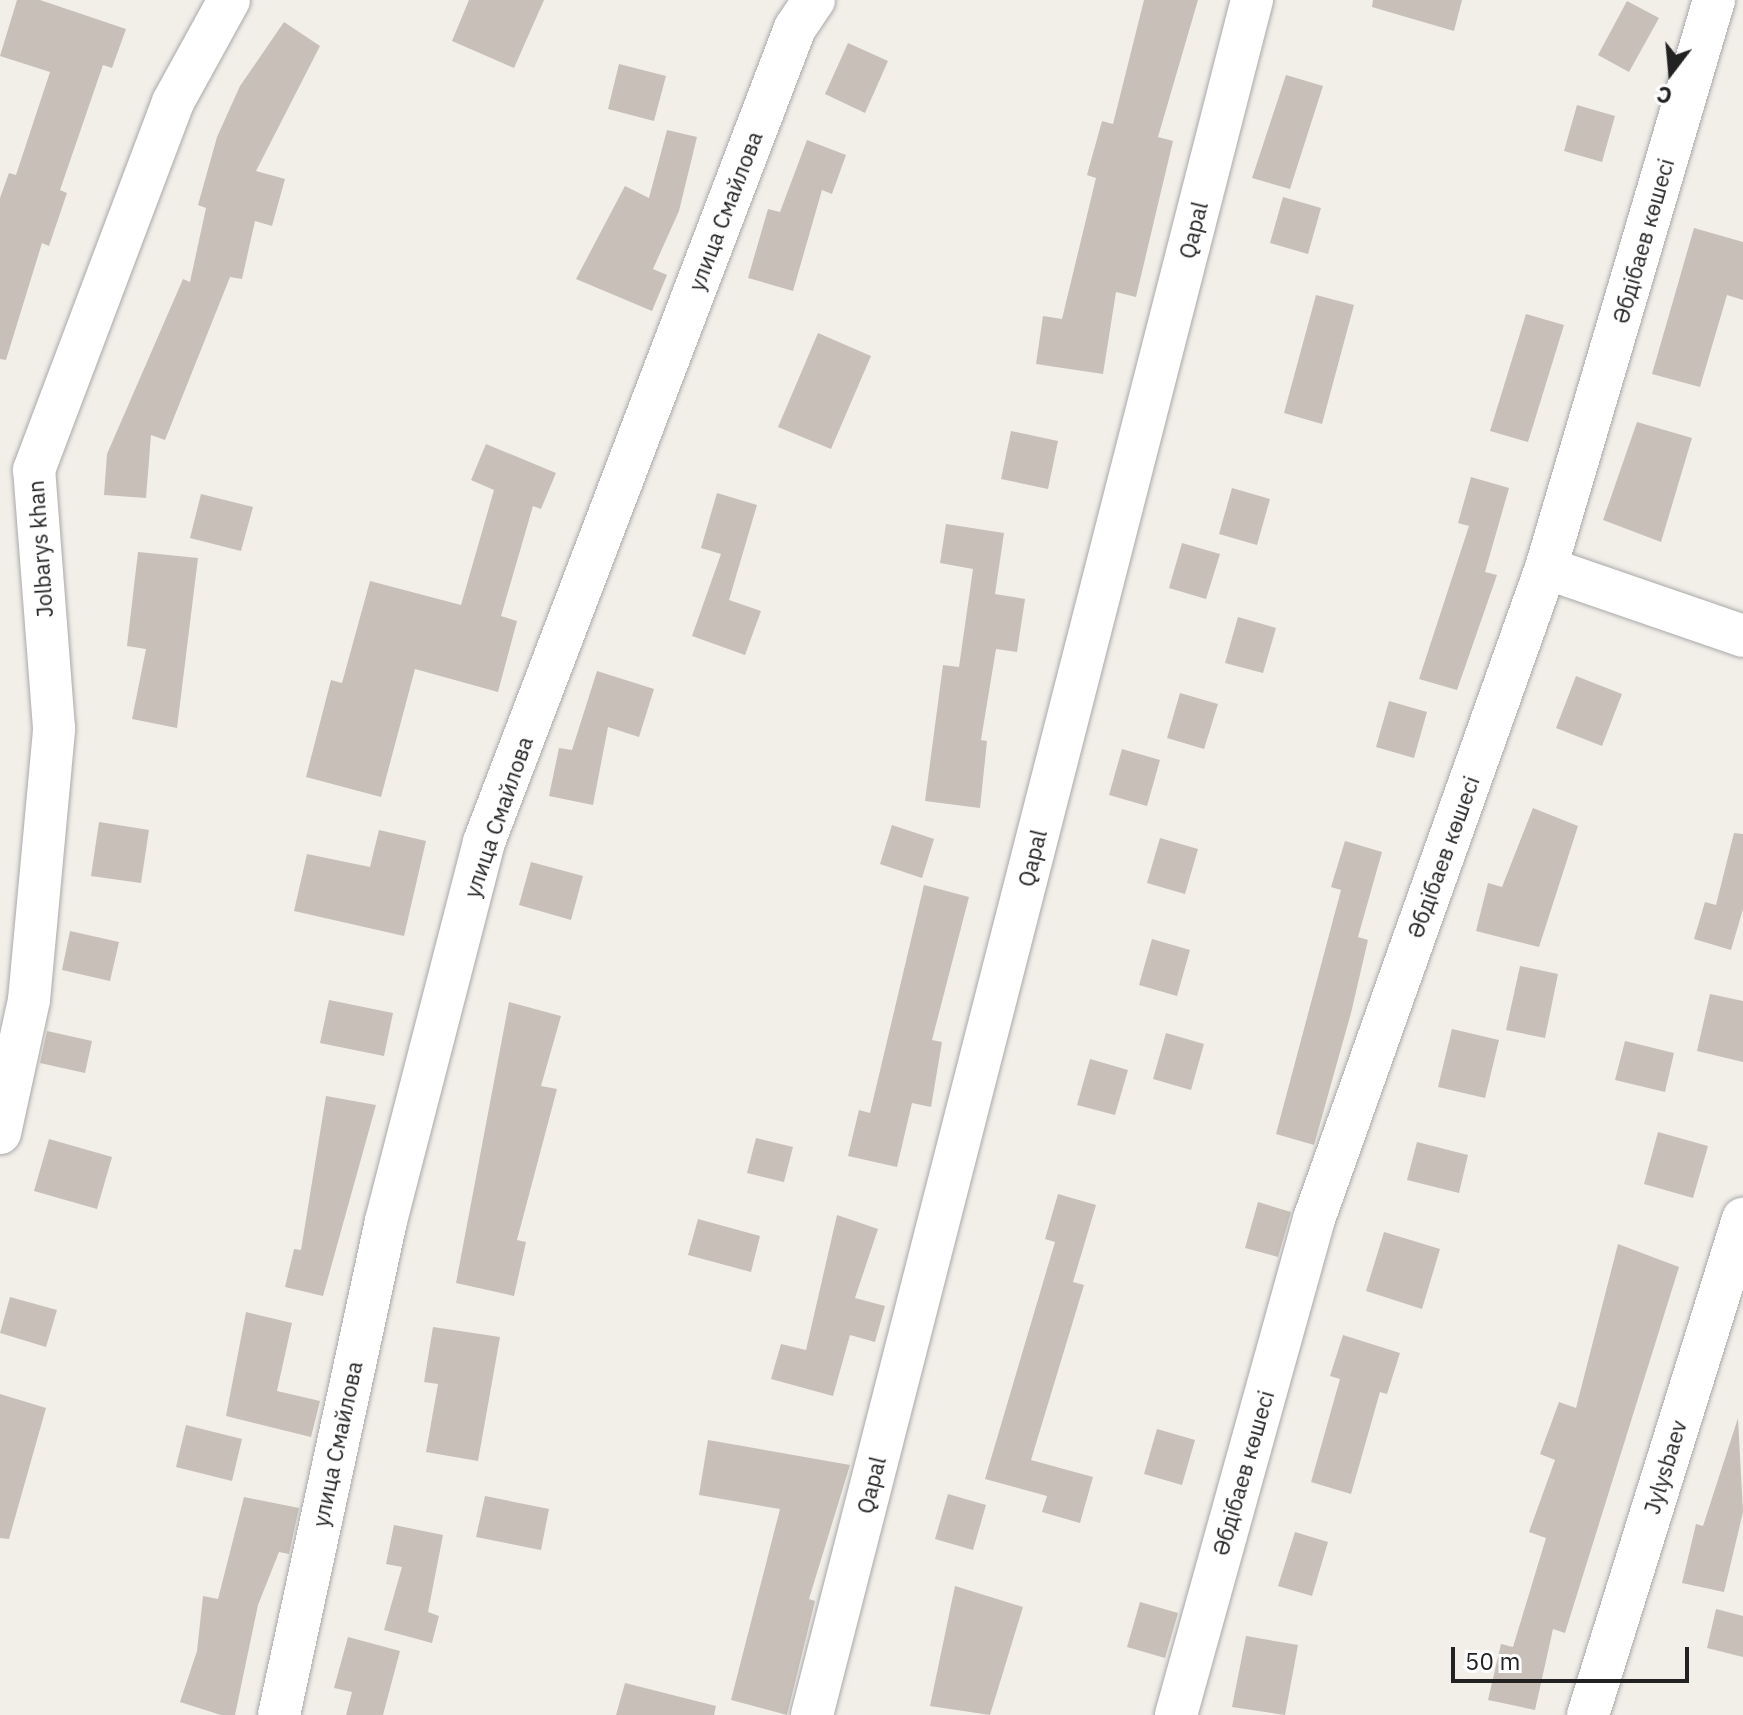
<!DOCTYPE html>
<meta charset="utf-8">
<style>
body{margin:0}
#map{position:relative;width:1743px;height:1715px;overflow:hidden;background:#f2efe9;font-family:"IBM Plex Sans",sans-serif}
div>[style]{position:absolute}
[style*='--x']{left:calc(var(--x)*1px);top:calc(var(--y)*1px);width:calc(var(--w)*1px);rotate:calc(var(--a)*1deg)}
.building>*{inset:0;background:#c7bfb8}
.roads{filter:drop-shadow(0 0 2px #a9a9a9) drop-shadow(0 0 2px #a9a9a9)}
.minor>*{height:42px;margin:-21px;padding:0 21px;transform-origin:21px;border-radius:21px;background:#fff}
span{translate:-50% -50%;white-space:nowrap;text-align:center;line-height:1.15;-webkit-text-stroke:7px #fff;paint-order:stroke}
.street-label{font-size:22px;color:#222}
.north{position:absolute;left:1631px;top:32px;width:80px;height:80px;-webkit-text-stroke:6px #fff;paint-order:stroke;rotate:196deg;font-size:22px;font-weight:700;line-height:32px;text-align:center;color:#222}
.north::after{content:'';display:block;margin:auto;width:28px;height:36px;background:#222;clip-path:polygon(50% 0,100% 100%,50% 72%,0 100%)}
.scale{position:absolute;left:1451px;top:1647px;width:238px;height:36px;box-sizing:border-box;border:4px solid #222;border-top:0;padding-left:10px;font-size:24px;line-height:28px;white-space:nowrap;color:#222;-webkit-text-stroke:6px #fff;paint-order:stroke}
</style>
<div id="map">
<div class="building">
<i style="clip-path:polygon(17px 0,40px 0,126px 29px,112px 68px,103px 65px,60px 190px,67px 193px,49px 246px,42px 243px,6px 360px,0 359px,0 198px,9px 173px,16px 175px,50px 72px,0 56px)"></i>
<i style="clip-path:polygon(469px 0,544px 0,514px 68px,452px 41px)"></i>
<i style="clip-path:polygon(1144px 0,1198px 0,1158px 137px,1173px 141px,1136px 297px,1116px 292px,1103px 374px,1036px 364px,1043px 316px,1062px 319px,1096px 178px,1087px 175px,1102px 121px,1113px 124px)"></i>
<i style="clip-path:polygon(1373px 0,1462px 0,1454px 31px,1372px 7px)"></i>
<i style="clip-path:polygon(1627px 1px,1659px 18px,1629px 72px,1598px 55px)"></i>
<i style="clip-path:polygon(284px 22px,320px 46px,256px 171px,285px 179px,272px 226px,255px 221px,242px 279px,230px 277px,165px 440px,151px 435px,146px 498px,104px 495px,107px 454px,183px 279px,190px 282px,206px 208px,198px 205px,217px 137px,240px 86px)"></i>
<i style="clip-path:polygon(848px 43px,888px 61px,865px 113px,825px 94px)"></i>
<i style="clip-path:polygon(619px 64px,666px 76px,654px 121px,608px 109px)"></i>
<i style="clip-path:polygon(1286px 75px,1323px 86px,1290px 189px,1252px 178px)"></i>
<i style="clip-path:polygon(1577px 105px,1615px 116px,1602px 162px,1564px 151px)"></i>
<i style="clip-path:polygon(667px 130px,697px 137px,679px 211px,653px 269px,667px 275px,652px 311px,576px 279px,625px 186px,649px 198px)"></i>
<i style="clip-path:polygon(807px 140px,846px 155px,832px 194px,822px 190px,793px 291px,748px 278px,768px 209px,780px 212px)"></i>
<i style="clip-path:polygon(1283px 197px,1321px 208px,1308px 254px,1270px 243px)"></i>
<i style="clip-path:polygon(1694px 228px,1743px 242px,1743px 300px,1727px 295px,1700px 387px,1652px 374px)"></i>
<i style="clip-path:polygon(1316px 295px,1354px 305px,1322px 424px,1284px 413px)"></i>
<i style="clip-path:polygon(1526px 314px,1564px 325px,1528px 442px,1490px 431px)"></i>
<i style="clip-path:polygon(818px 333px,871px 356px,831px 449px,778px 427px)"></i>
<i style="clip-path:polygon(1637px 422px,1692px 438px,1661px 542px,1603px 520px)"></i>
<i style="clip-path:polygon(1011px 431px,1058px 441px,1048px 489px,1001px 479px)"></i>
<i style="clip-path:polygon(486px 444px,556px 473px,541px 509px,533px 506px,501px 616px,517px 621px,498px 692px,415px 669px,381px 797px,306px 777px,331px 680px,342px 683px,370px 581px,461px 605px,494px 490px,471px 480px)"></i>
<i style="clip-path:polygon(1471px 477px,1509px 488px,1485px 572px,1497px 575px,1457px 690px,1419px 679px,1469px 526px,1458px 523px)"></i>
<i style="clip-path:polygon(1232px 488px,1270px 499px,1257px 545px,1219px 534px)"></i>
<i style="clip-path:polygon(717px 493px,757px 505px,729px 600px,761px 611px,745px 655px,692px 636px,721px 554px,701px 548px)"></i>
<i style="clip-path:polygon(201px 494px,253px 507px,241px 551px,190px 538px)"></i>
<i style="clip-path:polygon(946px 524px,1004px 533px,995px 594px,1025px 599px,1017px 652px,996px 649px,981px 740px,987px 741px,980px 808px,925px 801px,943px 665px,959px 667px,973px 569px,940px 563px)"></i>
<i style="clip-path:polygon(1182px 543px,1220px 554px,1206px 599px,1169px 588px)"></i>
<i style="clip-path:polygon(138px 552px,198px 558px,177px 728px,132px 719px,146px 649px,127px 646px)"></i>
<i style="clip-path:polygon(1238px 617px,1276px 628px,1263px 673px,1225px 663px)"></i>
<i style="clip-path:polygon(597px 671px,654px 689px,639px 737px,608px 727px,593px 805px,549px 796px,559px 748px,572px 750px)"></i>
<i style="clip-path:polygon(1576px 676px,1622px 694px,1602px 746px,1556px 728px)"></i>
<i style="clip-path:polygon(1180px 693px,1218px 704px,1204px 749px,1167px 738px)"></i>
<i style="clip-path:polygon(1389px 701px,1427px 712px,1414px 758px,1376px 747px)"></i>
<i style="clip-path:polygon(1122px 749px,1160px 760px,1147px 806px,1109px 795px)"></i>
<i style="clip-path:polygon(1533px 808px,1578px 826px,1539px 947px,1476px 931px,1488px 883px,1502px 887px)"></i>
<i style="clip-path:polygon(99px 822px,149px 830px,141px 883px,91px 876px)"></i>
<i style="clip-path:polygon(892px 825px,934px 839px,922px 878px,880px 864px)"></i>
<i style="clip-path:polygon(379px 830px,426px 841px,404px 936px,294px 911px,307px 854px,370px 867px)"></i>
<i style="clip-path:polygon(1734px 833px,1743px 834px,1743px 909px,1731px 950px,1694px 939px,1705px 902px,1716px 905px)"></i>
<i style="clip-path:polygon(1160px 838px,1198px 849px,1185px 894px,1147px 883px)"></i>
<i style="clip-path:polygon(1345px 841px,1382px 852px,1358px 937px,1368px 940px,1351px 1013px,1314px 1145px,1276px 1134px,1341px 890px,1331px 887px)"></i>
<i style="clip-path:polygon(531px 862px,583px 876px,571px 920px,519px 905px)"></i>
<i style="clip-path:polygon(924px 885px,969px 897px,932px 1040px,942px 1042px,931px 1107px,912px 1103px,897px 1167px,848px 1156px,859px 1110px,870px 1113px)"></i>
<i style="clip-path:polygon(70px 931px,119px 942px,110px 981px,62px 970px)"></i>
<i style="clip-path:polygon(1152px 939px,1190px 950px,1177px 996px,1139px 985px)"></i>
<i style="clip-path:polygon(1520px 966px,1558px 974px,1545px 1038px,1506px 1030px)"></i>
<i style="clip-path:polygon(1710px 994px,1743px 1001px,1743px 1062px,1697px 1051px)"></i>
<i style="clip-path:polygon(329px 1000px,393px 1013px,384px 1056px,320px 1043px)"></i>
<i style="clip-path:polygon(509px 1002px,561px 1016px,541px 1086px,557px 1089px,517px 1240px,526px 1242px,514px 1296px,456px 1283px)"></i>
<i style="clip-path:polygon(1452px 1029px,1499px 1040px,1485px 1098px,1438px 1087px)"></i>
<i style="clip-path:polygon(47px 1031px,92px 1041px,85px 1073px,40px 1063px)"></i>
<i style="clip-path:polygon(1166px 1033px,1204px 1044px,1191px 1090px,1153px 1079px)"></i>
<i style="clip-path:polygon(1625px 1041px,1674px 1053px,1665px 1092px,1615px 1080px)"></i>
<i style="clip-path:polygon(1090px 1059px,1128px 1070px,1115px 1115px,1077px 1105px)"></i>
<i style="clip-path:polygon(326px 1096px,376px 1105px,323px 1296px,285px 1287px,294px 1249px,301px 1250px)"></i>
<i style="clip-path:polygon(1658px 1132px,1708px 1146px,1693px 1198px,1644px 1184px)"></i>
<i style="clip-path:polygon(756px 1138px,793px 1147px,784px 1182px,747px 1173px)"></i>
<i style="clip-path:polygon(49px 1139px,112px 1157px,97px 1209px,34px 1191px)"></i>
<i style="clip-path:polygon(1417px 1142px,1468px 1155px,1459px 1193px,1407px 1180px)"></i>
<i style="clip-path:polygon(1058px 1194px,1096px 1205px,1073px 1282px,1084px 1285px,1031px 1460px,1093px 1477px,1080px 1523px,1042px 1512px,1047px 1496px,985px 1479px,1055px 1242px,1045px 1239px)"></i>
<i style="clip-path:polygon(1258px 1202px,1291px 1212px,1278px 1257px,1245px 1248px)"></i>
<i style="clip-path:polygon(837px 1215px,878px 1229px,855px 1298px,885px 1306px,875px 1342px,850px 1335px,833px 1396px,771px 1379px,781px 1344px,806px 1350px)"></i>
<i style="clip-path:polygon(698px 1219px,760px 1236px,751px 1272px,688px 1255px)"></i>
<i style="clip-path:polygon(1384px 1232px,1440px 1249px,1422px 1309px,1366px 1291px)"></i>
<i style="clip-path:polygon(1618px 1244px,1679px 1267px,1565px 1633px,1553px 1629px,1535px 1710px,1488px 1700px,1501px 1644px,1513px 1647px,1546px 1538px,1529px 1532px,1555px 1460px,1540px 1454px,1559px 1402px,1576px 1408px)"></i>
<i style="clip-path:polygon(10px 1297px,57px 1310px,46px 1347px,0 1333px)"></i>
<i style="clip-path:polygon(246px 1312px,292px 1323px,277px 1391px,320px 1401px,311px 1437px,226px 1416px)"></i>
<i style="clip-path:polygon(433px 1327px,500px 1337px,478px 1461px,426px 1452px,438px 1384px,424px 1382px)"></i>
<i style="clip-path:polygon(1343px 1335px,1400px 1353px,1387px 1394px,1380px 1392px,1351px 1494px,1311px 1482px,1340px 1379px,1330px 1376px)"></i>
<i style="clip-path:polygon(0 1394px,46px 1408px,9px 1539px,0 1538px)"></i>
<i style="clip-path:polygon(1738px 1418px,1743px 1512px,1724px 1592px,1682px 1583px,1696px 1524px,1703px 1526px)"></i>
<i style="clip-path:polygon(186px 1425px,242px 1439px,232px 1481px,176px 1467px)"></i>
<i style="clip-path:polygon(1157px 1429px,1195px 1440px,1182px 1485px,1144px 1474px)"></i>
<i style="clip-path:polygon(708px 1440px,850px 1465px,809px 1599px,815px 1601px,787px 1715px,731px 1700px,780px 1509px,699px 1495px)"></i>
<i style="clip-path:polygon(948px 1494px,986px 1505px,973px 1550px,935px 1539px)"></i>
<i style="clip-path:polygon(485px 1496px,549px 1509px,541px 1550px,476px 1537px)"></i>
<i style="clip-path:polygon(244px 1497px,299px 1508px,289px 1554px,279px 1552px,258px 1605px,235px 1715px,221px 1715px,180px 1702px,197px 1651px,203px 1596px,218px 1599px)"></i>
<i style="clip-path:polygon(394px 1525px,443px 1535px,428px 1612px,439px 1616px,432px 1643px,384px 1630px,402px 1567px,386px 1564px)"></i>
<i style="clip-path:polygon(1295px 1532px,1328px 1542px,1312px 1596px,1278px 1586px)"></i>
<i style="clip-path:polygon(955px 1586px,1023px 1607px,990px 1715px,930px 1706px)"></i>
<i style="clip-path:polygon(1140px 1602px,1178px 1613px,1165px 1658px,1127px 1647px)"></i>
<i style="clip-path:polygon(1716px 1609px,1743px 1616px,1743px 1657px,1707px 1648px)"></i>
<i style="clip-path:polygon(1246px 1636px,1298px 1645px,1285px 1715px,1232px 1707px)"></i>
<i style="clip-path:polygon(348px 1637px,400px 1651px,383px 1715px,346px 1715px,352px 1692px,334px 1688px)"></i>
<i style="clip-path:polygon(625px 1683px,716px 1706px,714px 1715px,616px 1715px)"></i>
</div>
<div class="roads">
<div class="minor">
<i style="--x:1546;--y:568;--w:208;--a:19"></i>
<i style="--x:0;--y:1133;--w:136;--a:-77.7"></i>
<i style="--x:29;--y:1000;--w:273;--a:-84.7"></i>
<i style="--x:54;--y:728;--w:259;--a:-94.4"></i>
<i style="--x:34;--y:470;--w:393;--a:-69.3"></i>
<i style="--x:173;--y:102;--w:116;--a:-61.2"></i>
<i style="--x:279;--y:1715;--w:505;--a:-77.78"></i>
<i style="--x:386;--y:1221;--w:391;--a:-75.5"></i>
<i style="--x:484;--y:842;--w:871;--a:-69.09"></i>
<i style="--x:795;--y:28;--w:34;--a:-56"></i>
<i style="--x:812;--y:1715;--w:1771;--a:-75.61"></i>
<i style="--x:1176;--y:1715;--w:515;--a:-74.45"></i>
<i style="--x:1314;--y:1219;--w:691;--a:-70.39"></i>
<i style="--x:1546;--y:568;--w:592;--a:-73.52"></i>
<i style="--x:1588;--y:1715;--w:520;--a:-72.65"></i>
</div>
</div>
<div class="street-label">
<span style="left:725px;top:211px;rotate:-69deg">улица Смайлова</span>
<span style="left:1193px;top:230px;rotate:-76deg">Qapal</span>
<span style="left:1643px;top:241px;rotate:-74deg">Әбдібаев көшесі</span>
<span style="left:40px;top:549px;rotate:-94deg">Jolbarys khan</span>
<span style="left:498px;top:817px;rotate:-71deg">улица Смайлова</span>
<span style="left:1443px;top:857px;rotate:-70deg">Әбдібаев көшесі</span>
<span style="left:1032px;top:858px;rotate:-76deg">Qapal</span>
<span style="left:337px;top:1444px;rotate:-78deg">улица Смайлова</span>
<span style="left:1665px;top:1467px;rotate:-73deg">Jylysbaev</span>
<span style="left:1243px;top:1473px;rotate:-74deg">Әбдібаев көшесі</span>
<span style="left:871px;top:1485px;rotate:-76deg">Qapal</span>
</div>
<div class="north">С</div>
<div class="scale">50 m</div>
</div>
